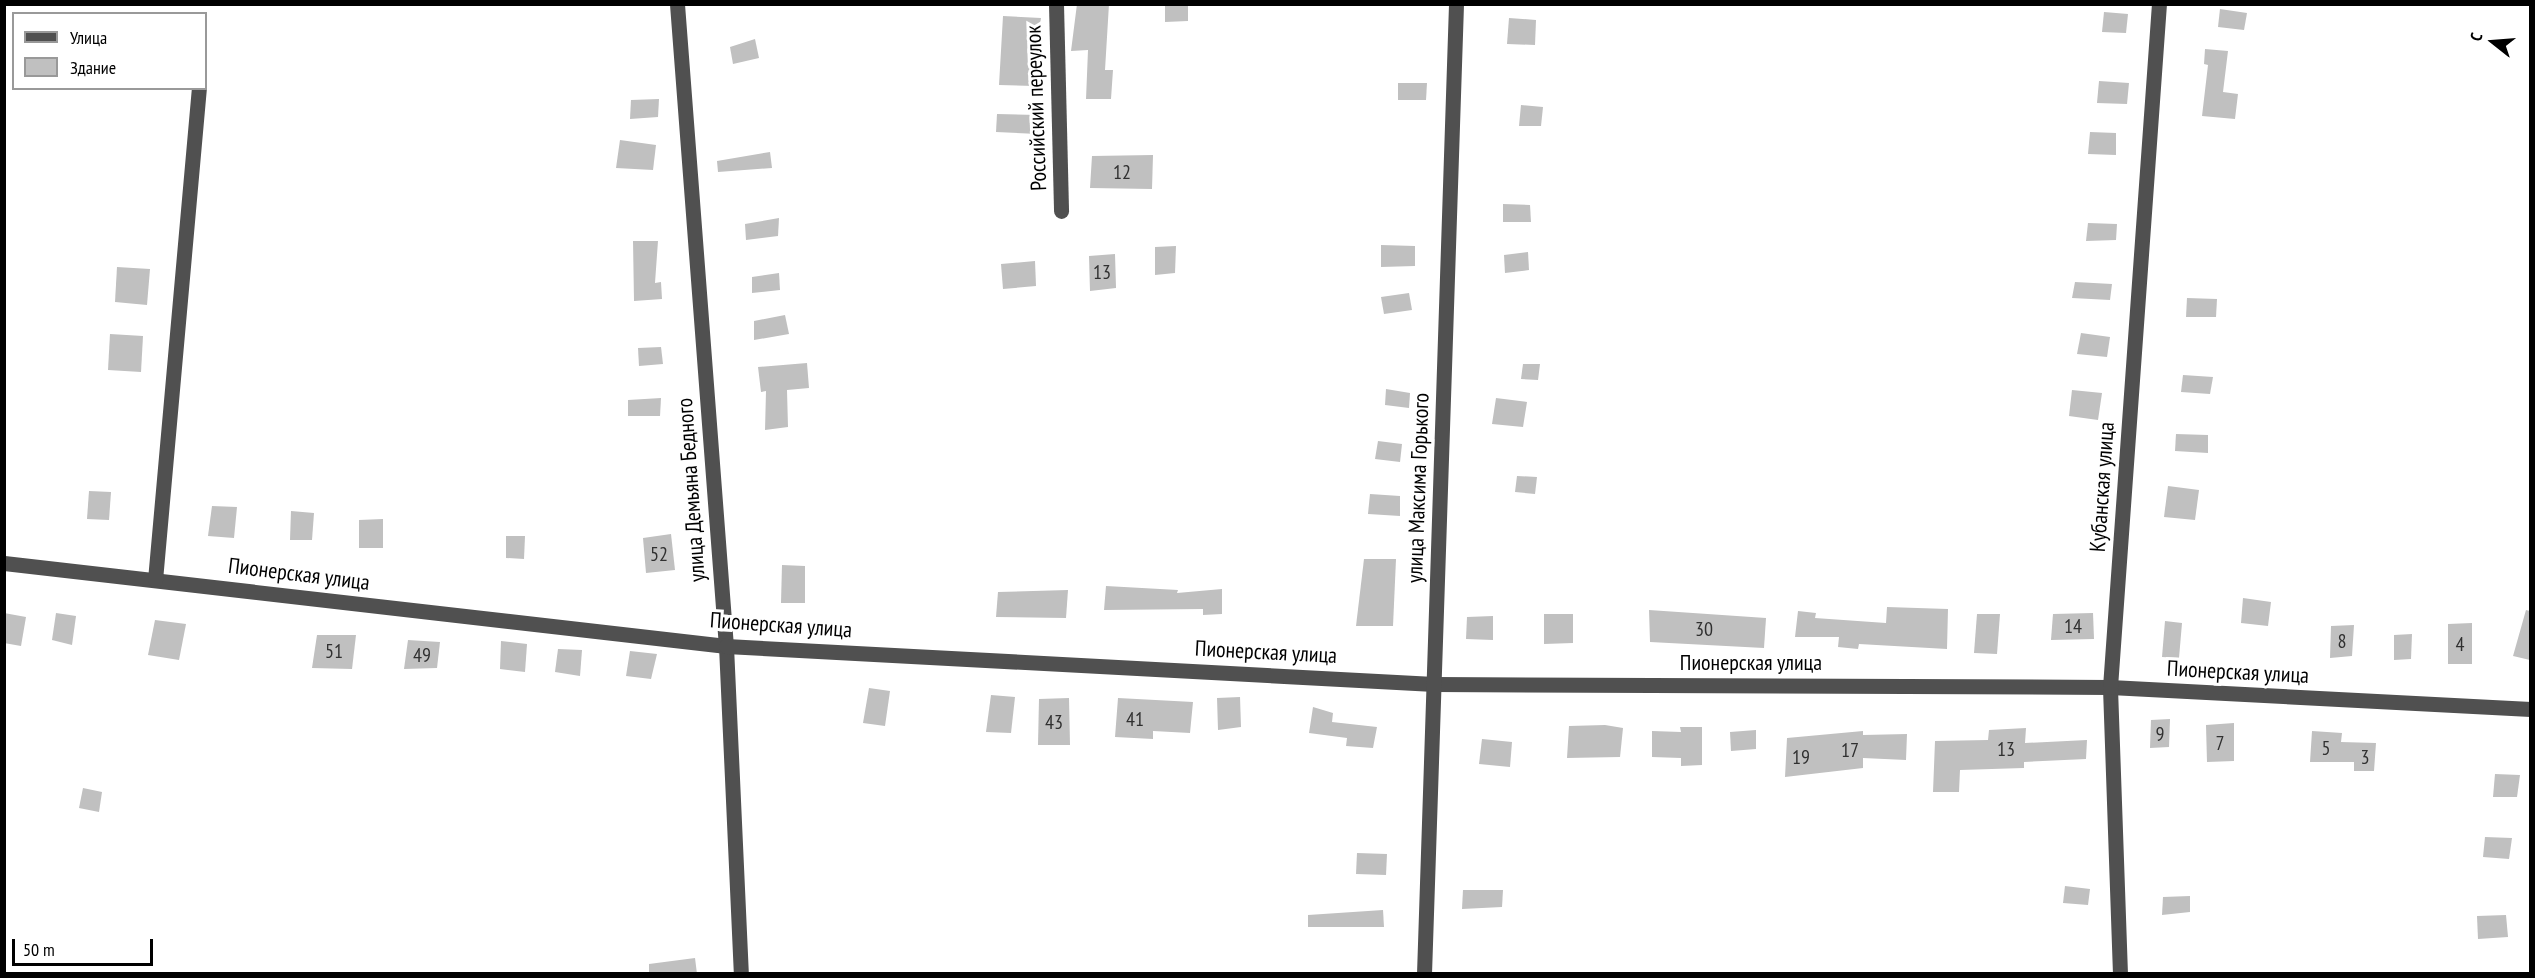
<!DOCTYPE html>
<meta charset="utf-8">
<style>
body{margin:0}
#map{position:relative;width:2535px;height:978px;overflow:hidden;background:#fff;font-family:"PT Sans Narrow",sans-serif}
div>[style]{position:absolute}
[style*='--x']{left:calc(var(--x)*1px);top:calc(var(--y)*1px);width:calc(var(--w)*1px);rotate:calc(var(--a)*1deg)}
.building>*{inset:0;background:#c0c0c0}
.minor>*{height:15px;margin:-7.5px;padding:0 7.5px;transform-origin:7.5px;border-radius:7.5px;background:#505050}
span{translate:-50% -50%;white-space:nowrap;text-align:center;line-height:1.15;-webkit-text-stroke:6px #fff;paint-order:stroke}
.number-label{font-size:20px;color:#303030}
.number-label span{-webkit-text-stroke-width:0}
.street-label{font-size:22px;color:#000}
.frame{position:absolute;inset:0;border:6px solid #000;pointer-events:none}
.legend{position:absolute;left:12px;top:12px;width:195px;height:78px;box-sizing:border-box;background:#fff;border:2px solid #999;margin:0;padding:8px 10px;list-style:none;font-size:18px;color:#000}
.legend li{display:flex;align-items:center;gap:12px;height:30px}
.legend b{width:30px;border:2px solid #999}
.north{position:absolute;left:2463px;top:12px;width:60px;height:60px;-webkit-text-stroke:4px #fff;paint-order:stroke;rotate:287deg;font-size:16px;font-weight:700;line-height:24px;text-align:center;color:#000}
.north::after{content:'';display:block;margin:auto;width:21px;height:27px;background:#000;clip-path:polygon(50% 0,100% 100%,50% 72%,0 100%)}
.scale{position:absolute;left:12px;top:939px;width:141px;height:27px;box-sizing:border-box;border:3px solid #000;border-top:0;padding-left:8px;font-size:18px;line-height:21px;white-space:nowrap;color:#000;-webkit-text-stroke:4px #fff;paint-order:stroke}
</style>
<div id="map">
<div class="building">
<i style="clip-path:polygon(1077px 4px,1109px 4px,1105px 70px,1113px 70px,1111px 99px,1086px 99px,1088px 50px,1071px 51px)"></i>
<i style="clip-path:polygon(1165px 4px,1188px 4px,1188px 21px,1165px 22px)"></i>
<i style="clip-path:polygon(2220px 9px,2247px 13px,2244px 30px,2218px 27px)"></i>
<i style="clip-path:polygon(2104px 12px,2128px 14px,2126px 33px,2102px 32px)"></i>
<i style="clip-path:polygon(1003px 16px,1041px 18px,1037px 43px,1034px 42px,1034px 86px,999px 85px)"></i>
<i style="clip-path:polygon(1509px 18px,1536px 20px,1535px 45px,1507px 44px)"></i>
<i style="clip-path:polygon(755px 39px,759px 58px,733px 64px,730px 47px)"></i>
<i style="clip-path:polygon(2205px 49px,2228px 51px,2223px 92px,2238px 94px,2235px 119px,2202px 116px,2208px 65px,2204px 64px)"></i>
<i style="clip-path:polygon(2099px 81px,2129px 83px,2127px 104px,2097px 103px)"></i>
<i style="clip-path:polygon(1398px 83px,1427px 83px,1426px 100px,1398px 100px)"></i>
<i style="clip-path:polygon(659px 99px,658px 117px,630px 119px,631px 100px)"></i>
<i style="clip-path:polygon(1521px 105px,1543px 107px,1541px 126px,1519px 126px)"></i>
<i style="clip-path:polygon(997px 114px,1038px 115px,1038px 134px,996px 132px)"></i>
<i style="clip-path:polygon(2090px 132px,2116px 133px,2116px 155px,2088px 154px)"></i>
<i style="clip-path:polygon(620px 140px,656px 145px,653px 170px,616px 168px)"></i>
<i style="clip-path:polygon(770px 152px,772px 168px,718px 172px,717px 161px)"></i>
<i style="clip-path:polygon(1153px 155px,1152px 189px,1090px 188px,1092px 156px)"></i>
<i style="clip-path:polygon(1503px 204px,1530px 205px,1531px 222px,1503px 222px)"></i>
<i style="clip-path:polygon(779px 218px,778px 236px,746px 240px,745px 224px)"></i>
<i style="clip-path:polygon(2088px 223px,2117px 224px,2116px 240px,2086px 241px)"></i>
<i style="clip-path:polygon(633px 241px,658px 241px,655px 283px,661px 282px,662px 299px,634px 301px)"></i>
<i style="clip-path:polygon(1381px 245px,1415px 246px,1415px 266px,1381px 267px)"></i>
<i style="clip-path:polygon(1176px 246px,1175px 273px,1155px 275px,1155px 247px)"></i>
<i style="clip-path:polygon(1528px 252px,1529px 270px,1505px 273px,1504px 255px)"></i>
<i style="clip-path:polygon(1115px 254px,1116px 288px,1090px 291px,1089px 256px)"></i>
<i style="clip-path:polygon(1035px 261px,1036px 286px,1003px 289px,1001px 264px)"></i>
<i style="clip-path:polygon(117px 267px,150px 269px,147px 305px,115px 302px)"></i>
<i style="clip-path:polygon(779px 273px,780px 290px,752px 293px,752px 277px)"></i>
<i style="clip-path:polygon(2075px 282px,2112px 284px,2110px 300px,2072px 298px)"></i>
<i style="clip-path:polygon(1409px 293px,1412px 310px,1384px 314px,1381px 297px)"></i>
<i style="clip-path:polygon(2187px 298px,2217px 299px,2216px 317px,2186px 317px)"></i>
<i style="clip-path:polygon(785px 315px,789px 334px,754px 340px,754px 321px)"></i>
<i style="clip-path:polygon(2081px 333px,2110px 337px,2107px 357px,2077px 354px)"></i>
<i style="clip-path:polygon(110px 334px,143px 336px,141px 372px,108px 370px)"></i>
<i style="clip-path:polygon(661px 347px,663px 364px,639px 366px,638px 348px)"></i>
<i style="clip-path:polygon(807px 363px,809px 388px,787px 390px,788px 427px,765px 430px,766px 391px,761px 392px,758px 367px)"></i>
<i style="clip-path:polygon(1523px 364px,1540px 364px,1538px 380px,1521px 379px)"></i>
<i style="clip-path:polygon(2183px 375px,2213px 377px,2210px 394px,2181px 392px)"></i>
<i style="clip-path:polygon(1386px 389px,1410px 393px,1409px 408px,1385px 405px)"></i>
<i style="clip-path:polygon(2072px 390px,2102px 393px,2098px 420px,2069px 416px)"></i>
<i style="clip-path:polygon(661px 398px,660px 416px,628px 416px,628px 400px)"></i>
<i style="clip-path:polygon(1496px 398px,1527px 402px,1523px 427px,1492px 424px)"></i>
<i style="clip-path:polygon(2176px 434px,2208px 435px,2208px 453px,2175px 451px)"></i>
<i style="clip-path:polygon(1378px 441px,1402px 444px,1400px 462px,1375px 459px)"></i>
<i style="clip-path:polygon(1517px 476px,1537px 477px,1535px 494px,1515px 492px)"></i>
<i style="clip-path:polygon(2168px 486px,2199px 490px,2195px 520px,2164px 517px)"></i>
<i style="clip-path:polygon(89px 491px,111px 492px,109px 520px,87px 519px)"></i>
<i style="clip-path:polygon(1370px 494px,1400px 496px,1400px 516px,1368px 514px)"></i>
<i style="clip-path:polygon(212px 506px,237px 507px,234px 538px,208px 536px)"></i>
<i style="clip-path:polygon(291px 511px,314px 513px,312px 540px,290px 540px)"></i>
<i style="clip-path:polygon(383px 519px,383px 548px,359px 548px,359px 520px)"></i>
<i style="clip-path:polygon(671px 534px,675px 570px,646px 573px,643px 538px)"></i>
<i style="clip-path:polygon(506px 536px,525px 536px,524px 559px,506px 558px)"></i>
<i style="clip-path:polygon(1364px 559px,1396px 559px,1393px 626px,1356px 626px)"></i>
<i style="clip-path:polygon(782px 565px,805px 566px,805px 603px,781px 603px)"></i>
<i style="clip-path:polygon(1106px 586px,1178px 590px,1177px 593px,1222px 589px,1222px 614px,1203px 615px,1203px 609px,1104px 610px)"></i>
<i style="clip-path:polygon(1068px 590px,1066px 618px,996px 617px,998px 592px)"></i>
<i style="clip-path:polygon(2243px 598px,2271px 602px,2268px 626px,2241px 623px)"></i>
<i style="clip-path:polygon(1887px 607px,1948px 609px,1947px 649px,1859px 644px,1858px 649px,1838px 647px,1839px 637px,1795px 637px,1798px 611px,1816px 613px,1815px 618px,1886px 623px)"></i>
<i style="clip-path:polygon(1649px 610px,1766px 618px,1764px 648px,1650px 642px)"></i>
<i style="clip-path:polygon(2526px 610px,2530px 611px,2530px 660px,2513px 656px)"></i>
<i style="clip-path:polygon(4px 613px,26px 617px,21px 646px,4px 643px)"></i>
<i style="clip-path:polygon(56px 613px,76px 616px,72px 645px,52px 640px)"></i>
<i style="clip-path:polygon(2093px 613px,2094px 639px,2051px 640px,2053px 614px)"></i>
<i style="clip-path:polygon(1544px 614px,1573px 614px,1573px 643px,1544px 644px)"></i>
<i style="clip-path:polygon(1977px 614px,2000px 614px,1997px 654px,1974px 653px)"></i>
<i style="clip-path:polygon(1493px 616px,1493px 640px,1466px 639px,1467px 617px)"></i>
<i style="clip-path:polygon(155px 620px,186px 624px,179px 660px,148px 655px)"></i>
<i style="clip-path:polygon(2165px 621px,2182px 623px,2179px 658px,2162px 657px)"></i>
<i style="clip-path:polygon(2472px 623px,2472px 664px,2448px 664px,2448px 624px)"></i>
<i style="clip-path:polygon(2354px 625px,2352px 656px,2330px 658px,2331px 626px)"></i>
<i style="clip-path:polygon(2412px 634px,2411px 659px,2394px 660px,2394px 635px)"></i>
<i style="clip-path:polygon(317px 635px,356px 635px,352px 669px,312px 668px)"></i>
<i style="clip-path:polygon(408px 640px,440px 642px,437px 668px,404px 669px)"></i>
<i style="clip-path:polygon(501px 641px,527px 644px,525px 672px,500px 669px)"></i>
<i style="clip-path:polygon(558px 649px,582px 650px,580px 676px,555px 672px)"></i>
<i style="clip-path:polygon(630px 651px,657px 654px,651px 679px,626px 676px)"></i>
<i style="clip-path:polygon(869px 688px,890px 691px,885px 726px,863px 723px)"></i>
<i style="clip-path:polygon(991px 695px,1015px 697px,1011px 733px,986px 732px)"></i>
<i style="clip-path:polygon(1240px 697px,1241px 727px,1218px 730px,1217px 698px)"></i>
<i style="clip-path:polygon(1069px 698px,1070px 745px,1038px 745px,1039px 699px)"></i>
<i style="clip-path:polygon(1118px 698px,1193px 702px,1190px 733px,1153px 731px,1153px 739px,1115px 737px)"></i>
<i style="clip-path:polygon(1313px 707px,1333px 713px,1332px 722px,1377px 727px,1373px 748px,1346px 746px,1347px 738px,1309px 733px)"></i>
<i style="clip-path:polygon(2170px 719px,2169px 747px,2150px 748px,2151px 720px)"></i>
<i style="clip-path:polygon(2234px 723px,2234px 761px,2207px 762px,2206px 725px)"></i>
<i style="clip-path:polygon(1605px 725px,1623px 728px,1620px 757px,1567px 758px,1569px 726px)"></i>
<i style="clip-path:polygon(1680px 727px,1702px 727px,1702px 765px,1681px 766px,1681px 758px,1652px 757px,1652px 731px,1681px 732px)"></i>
<i style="clip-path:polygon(2026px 728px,2025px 743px,2087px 740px,2086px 759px,2024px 762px,2024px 768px,1960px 770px,1959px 792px,1933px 792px,1935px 741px,1988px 740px,1989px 730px)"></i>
<i style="clip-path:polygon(1756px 730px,1756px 749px,1731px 751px,1730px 732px)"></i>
<i style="clip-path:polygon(1863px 731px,1863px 735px,1907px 734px,1906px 760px,1863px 758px,1863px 768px,1785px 777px,1787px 738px)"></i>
<i style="clip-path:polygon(2312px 731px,2342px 733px,2341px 742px,2376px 743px,2374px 771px,2354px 771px,2354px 762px,2310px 762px)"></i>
<i style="clip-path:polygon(1482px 739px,1512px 742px,1510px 767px,1479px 764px)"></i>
<i style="clip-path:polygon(2495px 774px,2520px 775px,2517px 797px,2493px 797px)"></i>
<i style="clip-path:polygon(83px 788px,102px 792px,99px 812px,79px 808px)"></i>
<i style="clip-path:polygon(2485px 837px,2512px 838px,2509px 859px,2483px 857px)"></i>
<i style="clip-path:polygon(1357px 853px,1387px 854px,1386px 875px,1356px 874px)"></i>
<i style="clip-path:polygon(2065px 886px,2090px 889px,2088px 905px,2063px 903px)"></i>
<i style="clip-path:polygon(1463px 890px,1503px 890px,1502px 907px,1462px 909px)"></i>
<i style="clip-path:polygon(2190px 896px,2190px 912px,2162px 915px,2163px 897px)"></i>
<i style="clip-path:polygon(1383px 910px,1384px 927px,1308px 927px,1308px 915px)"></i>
<i style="clip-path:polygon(2506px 915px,2508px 937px,2478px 939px,2477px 916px)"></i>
<i style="clip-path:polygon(695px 958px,697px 974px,649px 974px,649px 964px)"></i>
</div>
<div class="minor">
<i style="--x:677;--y:4;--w:644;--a:85.64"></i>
<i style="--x:726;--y:646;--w:328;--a:87.4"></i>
<i style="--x:1056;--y:4;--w:207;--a:88.6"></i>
<i style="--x:4;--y:563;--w:727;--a:6.56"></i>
<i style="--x:726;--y:646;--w:709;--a:3.07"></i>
<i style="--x:1434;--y:684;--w:676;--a:0.25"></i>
<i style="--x:2110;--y:687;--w:421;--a:3"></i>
<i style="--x:155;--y:580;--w:494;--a:-84.9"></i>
<i style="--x:1424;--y:974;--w:971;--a:-88.11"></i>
<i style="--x:2120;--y:974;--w:287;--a:-92"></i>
<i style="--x:2110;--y:687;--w:685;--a:-85.9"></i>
</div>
<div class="number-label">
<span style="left:1122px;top:172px">12</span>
<span style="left:1102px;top:272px">13</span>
<span style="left:659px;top:554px">52</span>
<span style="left:2073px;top:626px">14</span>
<span style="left:1704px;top:629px">30</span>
<span style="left:2342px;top:641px">8</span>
<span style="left:2460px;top:644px">4</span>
<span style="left:334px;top:651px">51</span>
<span style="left:422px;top:655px">49</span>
<span style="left:1135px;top:719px">41</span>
<span style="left:1054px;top:722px">43</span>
<span style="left:2160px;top:734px">9</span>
<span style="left:2220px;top:743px">7</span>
<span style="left:2326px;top:748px">5</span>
<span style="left:2006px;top:749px">13</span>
<span style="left:1850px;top:750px">17</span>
<span style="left:1801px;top:757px">19</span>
<span style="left:2365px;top:757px">3</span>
</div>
<div class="street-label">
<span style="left:1036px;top:108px;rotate:-92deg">Российский переулок</span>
<span style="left:2102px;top:487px;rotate:-86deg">Кубанская улица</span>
<span style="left:1418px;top:488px;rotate:-88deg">улица Максима Горького</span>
<span style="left:691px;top:490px;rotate:-94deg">улица Демьяна Бедного</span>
<span style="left:299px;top:574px;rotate:7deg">Пионерская улица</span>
<span style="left:781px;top:625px;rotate:4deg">Пионерская улица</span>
<span style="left:1266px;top:652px;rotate:3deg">Пионерская улица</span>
<span style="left:1751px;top:663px">Пионерская улица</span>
<span style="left:2238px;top:672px;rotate:3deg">Пионерская улица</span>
</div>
<div class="frame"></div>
<ul class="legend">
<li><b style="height:8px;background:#505050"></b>Улица</li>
<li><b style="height:16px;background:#c0c0c0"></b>Здание</li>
</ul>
<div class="north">С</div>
<div class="scale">50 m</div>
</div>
